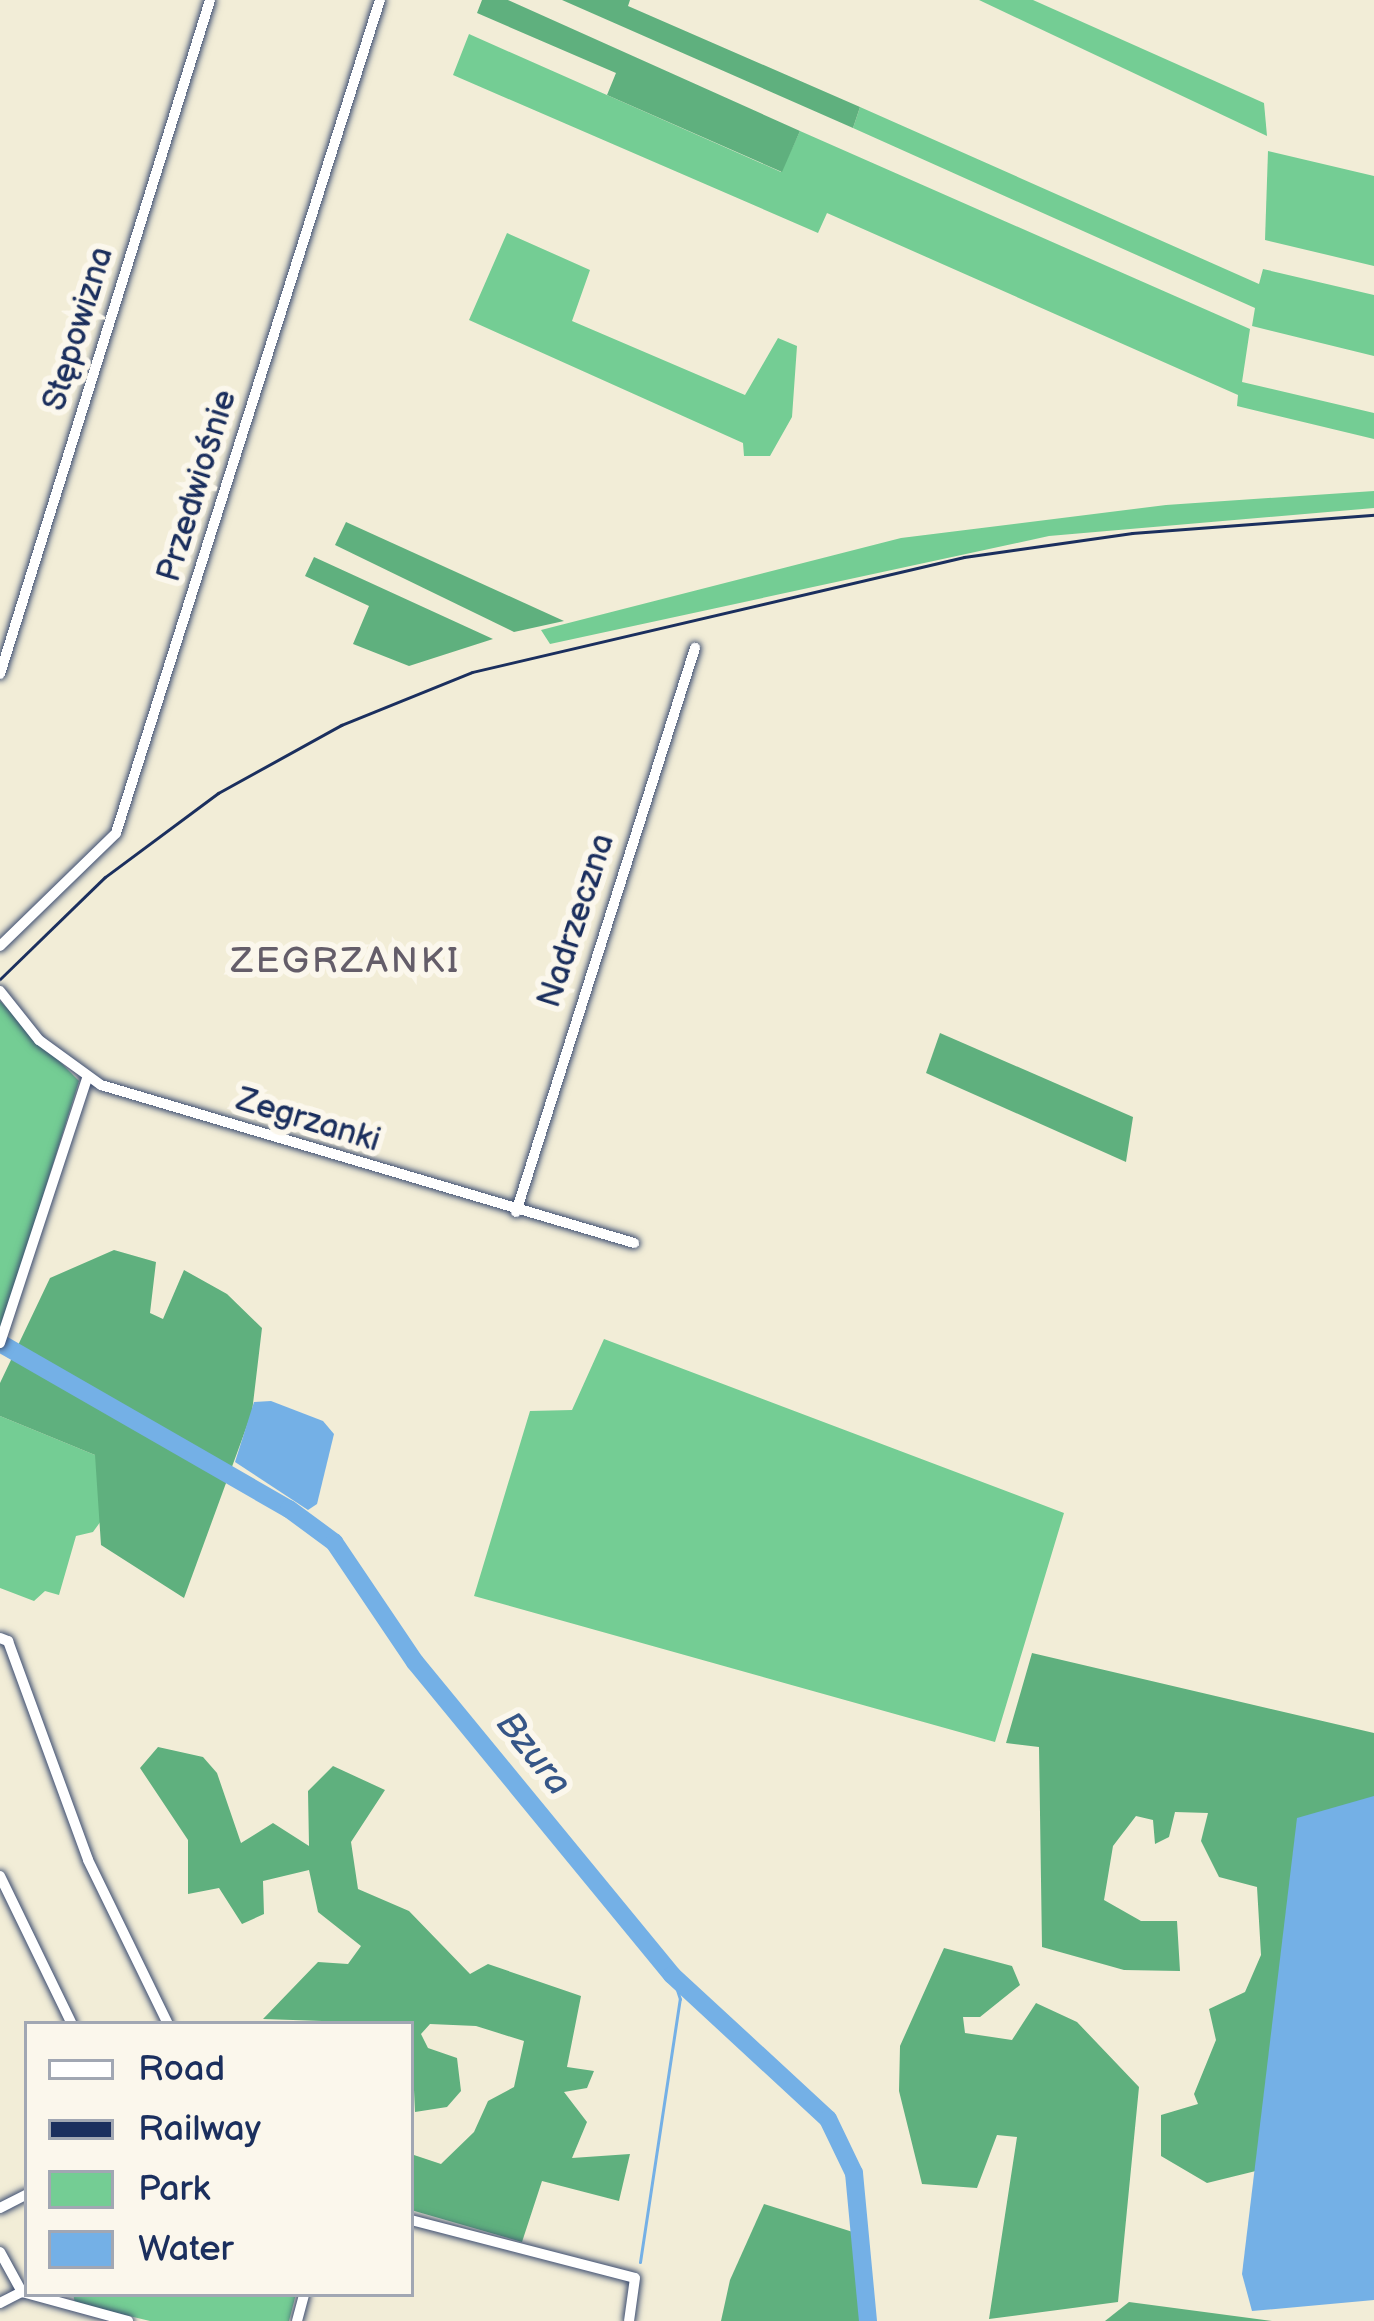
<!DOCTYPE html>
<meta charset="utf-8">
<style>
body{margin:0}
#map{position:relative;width:1374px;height:2321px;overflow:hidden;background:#f2edd7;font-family:"Balsamiq Sans",sans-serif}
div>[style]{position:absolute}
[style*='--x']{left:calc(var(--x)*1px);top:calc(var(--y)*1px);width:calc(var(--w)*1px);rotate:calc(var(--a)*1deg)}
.green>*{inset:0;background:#74cd94}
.forest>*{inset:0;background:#5fb07e}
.water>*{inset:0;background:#74b0e6}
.stream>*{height:3px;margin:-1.5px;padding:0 1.5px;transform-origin:1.5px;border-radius:1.5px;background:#74b0e6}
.river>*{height:18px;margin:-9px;padding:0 9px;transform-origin:9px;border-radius:9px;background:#74b0e6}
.roads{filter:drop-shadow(0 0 3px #3b4c70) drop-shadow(0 0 3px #3b4c70)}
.minor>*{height:10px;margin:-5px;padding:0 5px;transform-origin:5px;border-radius:5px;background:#fff}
.rail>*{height:3px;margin:-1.5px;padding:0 1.5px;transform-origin:1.5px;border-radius:1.5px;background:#1b2f5e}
span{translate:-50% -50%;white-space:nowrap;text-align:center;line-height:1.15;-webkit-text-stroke:12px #fbf7ec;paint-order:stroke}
.street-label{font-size:33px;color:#1b2f5e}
.neighbourhood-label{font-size:36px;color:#645d69;letter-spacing:3px}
.water-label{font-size:36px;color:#365687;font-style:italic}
.legend{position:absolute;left:24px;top:2021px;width:390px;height:276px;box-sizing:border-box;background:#fbf7ec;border:3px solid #a1a7b3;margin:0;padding:15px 21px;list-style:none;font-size:36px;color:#1b2f5e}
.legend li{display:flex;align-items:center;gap:24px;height:60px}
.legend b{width:60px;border:3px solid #a1a7b3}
</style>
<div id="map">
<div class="green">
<i style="clip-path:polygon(979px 0,1033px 0,1264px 103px,1267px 136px)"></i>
<i style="clip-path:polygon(469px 34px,781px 172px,800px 131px,1250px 329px,1242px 382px,1374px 413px,1374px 439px,1237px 406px,1238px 395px,827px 213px,818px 233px,453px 75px)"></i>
<i style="clip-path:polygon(860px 107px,1259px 284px,1263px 269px,1374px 295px,1374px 356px,1252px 326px,1255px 308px,853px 128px)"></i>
<i style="clip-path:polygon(1268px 151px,1374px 176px,1374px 266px,1265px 240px)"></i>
<i style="clip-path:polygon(507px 233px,590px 270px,572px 321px,745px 395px,778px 338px,797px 346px,792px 417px,770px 456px,744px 456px,743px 443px,469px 320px)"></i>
<i style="clip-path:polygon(1374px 491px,1374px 508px,1049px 536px,550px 644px,541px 630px,901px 538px,1166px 505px)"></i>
<i style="clip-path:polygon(0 1001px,79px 1081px,0 1333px)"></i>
<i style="clip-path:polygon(604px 1339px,1064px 1513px,995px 1742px,474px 1596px,530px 1411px,572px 1410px)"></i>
<i style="clip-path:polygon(0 1416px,95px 1455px,119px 1449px,111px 1507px,93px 1532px,76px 1536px,59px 1595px,45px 1591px,34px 1601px,0 1588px)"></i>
<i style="clip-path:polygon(73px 2294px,296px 2294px,289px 2321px,150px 2321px,75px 2303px)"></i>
</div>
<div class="forest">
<i style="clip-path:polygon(482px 0,508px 0,800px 131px,782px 172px,607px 95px,616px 73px,477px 13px)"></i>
<i style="clip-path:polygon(562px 0,630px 0,628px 6px,860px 107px,853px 128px)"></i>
<i style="clip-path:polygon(346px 522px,564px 621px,514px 632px,335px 545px)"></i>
<i style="clip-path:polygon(314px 557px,493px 639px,409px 666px,353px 644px,369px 606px,305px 576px)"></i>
<i style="clip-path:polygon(940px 1033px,1133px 1117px,1126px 1162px,926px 1073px)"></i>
<i style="clip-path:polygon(114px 1250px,156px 1262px,150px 1313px,163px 1319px,184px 1270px,227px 1294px,262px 1328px,252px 1412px,184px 1598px,101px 1545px,95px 1455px,0 1416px,0 1383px,50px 1278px)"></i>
<i style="clip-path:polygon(1032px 1653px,1374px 1733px,1374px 1817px,1268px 2168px,1207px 2183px,1161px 2156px,1161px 2115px,1198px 2104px,1194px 2094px,1216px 2040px,1209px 2009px,1245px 1992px,1261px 1955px,1257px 1887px,1219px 1877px,1201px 1841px,1208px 1813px,1175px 1812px,1169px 1837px,1155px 1844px,1153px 1820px,1136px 1816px,1113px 1846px,1104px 1900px,1141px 1921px,1177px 1921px,1180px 1971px,1124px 1970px,1042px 1947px,1039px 1747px,1006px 1743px)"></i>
<i style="clip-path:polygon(158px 1747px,203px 1757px,217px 1773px,241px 1843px,273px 1823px,309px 1846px,308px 1791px,333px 1766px,385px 1790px,351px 1842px,358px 1889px,409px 1911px,470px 1974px,488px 1964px,581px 1996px,567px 2067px,594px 2071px,587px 2088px,564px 2092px,587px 2122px,572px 2158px,630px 2154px,619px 2201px,542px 2181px,522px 2242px,411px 2210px,411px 2154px,441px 2164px,474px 2132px,488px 2101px,514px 2087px,524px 2041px,476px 2026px,430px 2024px,421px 2034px,428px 2048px,457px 2058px,461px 2091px,447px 2107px,415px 2112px,411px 2024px,263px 2019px,318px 1962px,348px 1964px,361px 1946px,318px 1912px,309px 1870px,263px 1881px,264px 1914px,242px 1924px,219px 1888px,188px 1894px,188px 1840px,140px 1768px)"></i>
<i style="clip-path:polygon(944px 1948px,1012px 1966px,1020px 1985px,980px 2017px,963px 2017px,965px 2033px,1012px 2040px,1036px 2003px,1077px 2022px,1139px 2087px,1118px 2302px,989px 2319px,1017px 2137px,997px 2135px,977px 2188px,922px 2184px,899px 2091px,900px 2046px)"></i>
<i style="clip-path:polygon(764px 2204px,856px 2233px,864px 2321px,721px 2321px,730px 2280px)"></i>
<i style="clip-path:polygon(1129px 2302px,1272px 2321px,1105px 2321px)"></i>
</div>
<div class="water">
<i style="clip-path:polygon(271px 1401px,323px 1421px,334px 1434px,317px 1504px,308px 1510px,235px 1462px,254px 1402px)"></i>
<i style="clip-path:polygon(1374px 1796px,1374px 2300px,1252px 2311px,1242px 2274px,1297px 1818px)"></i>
</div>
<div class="stream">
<i style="--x:640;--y:2262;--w:266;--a:-81.4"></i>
<i style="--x:680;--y:1999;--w:25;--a:-108"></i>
</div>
<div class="river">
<i style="--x:0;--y:1343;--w:333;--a:29.9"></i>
<i style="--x:289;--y:1509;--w:56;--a:36.3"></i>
<i style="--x:334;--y:1542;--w:145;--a:56"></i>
<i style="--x:415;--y:1662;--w:405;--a:50.6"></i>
<i style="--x:672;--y:1975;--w:212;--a:42.7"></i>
<i style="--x:828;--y:2119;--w:60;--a:64.3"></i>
<i style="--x:854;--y:2173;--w:149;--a:84.6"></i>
</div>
<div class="roads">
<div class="minor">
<i style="--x:0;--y:674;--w:706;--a:-72.69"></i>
<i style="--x:0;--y:946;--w:162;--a:-44.2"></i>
<i style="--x:116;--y:833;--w:874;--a:-72.42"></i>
<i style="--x:0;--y:991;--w:63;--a:51.5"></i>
<i style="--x:39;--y:1040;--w:77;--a:36"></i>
<i style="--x:101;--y:1085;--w:556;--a:16.51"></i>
<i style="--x:516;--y:1212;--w:592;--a:-72.39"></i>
<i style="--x:0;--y:1343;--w:279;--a:-71.8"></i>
<i style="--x:0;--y:1638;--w:9;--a:21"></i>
<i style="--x:8;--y:1641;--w:233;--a:69.9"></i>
<i style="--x:88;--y:1860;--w:182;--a:64"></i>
<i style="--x:0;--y:1876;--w:165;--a:64.1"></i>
<i style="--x:0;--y:2208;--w:30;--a:-27"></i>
<i style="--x:411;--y:2220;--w:231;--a:14.5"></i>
<i style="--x:635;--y:2278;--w:43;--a:97.9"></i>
<i style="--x:0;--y:2252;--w:46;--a:61.2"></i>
<i style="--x:22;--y:2292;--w:110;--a:15.3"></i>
<i style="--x:0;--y:2303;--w:25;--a:-27"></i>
<i style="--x:297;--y:2321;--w:28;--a:-75"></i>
</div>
</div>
<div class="rail">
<i style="--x:0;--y:979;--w:146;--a:-44.2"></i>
<i style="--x:105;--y:877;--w:141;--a:-36.6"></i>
<i style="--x:218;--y:793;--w:141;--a:-28.9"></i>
<i style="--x:341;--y:725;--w:141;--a:-22"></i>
<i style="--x:472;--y:672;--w:505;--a:-13.16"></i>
<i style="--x:964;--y:557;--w:170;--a:-8.1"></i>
<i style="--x:1132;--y:533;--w:243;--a:-4.3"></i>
</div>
<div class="street-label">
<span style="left:79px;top:329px;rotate:-73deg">Stępowizna</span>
<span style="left:198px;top:486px;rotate:-73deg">Przedwiośnie</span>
<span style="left:577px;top:921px;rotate:-72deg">Nadrzeczna</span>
<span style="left:308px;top:1121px;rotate:17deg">Zegrzanki</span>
</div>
<div class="neighbourhood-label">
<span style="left:346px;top:962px">ZEGRZANKI</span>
</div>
<div class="water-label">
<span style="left:533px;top:1754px;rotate:51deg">Bzura</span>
</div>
<ul class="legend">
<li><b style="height:15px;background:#fff"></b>Road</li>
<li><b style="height:15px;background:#1b2f5e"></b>Railway</li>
<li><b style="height:33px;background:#74cd94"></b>Park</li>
<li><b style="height:33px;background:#74b0e6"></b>Water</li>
</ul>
</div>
